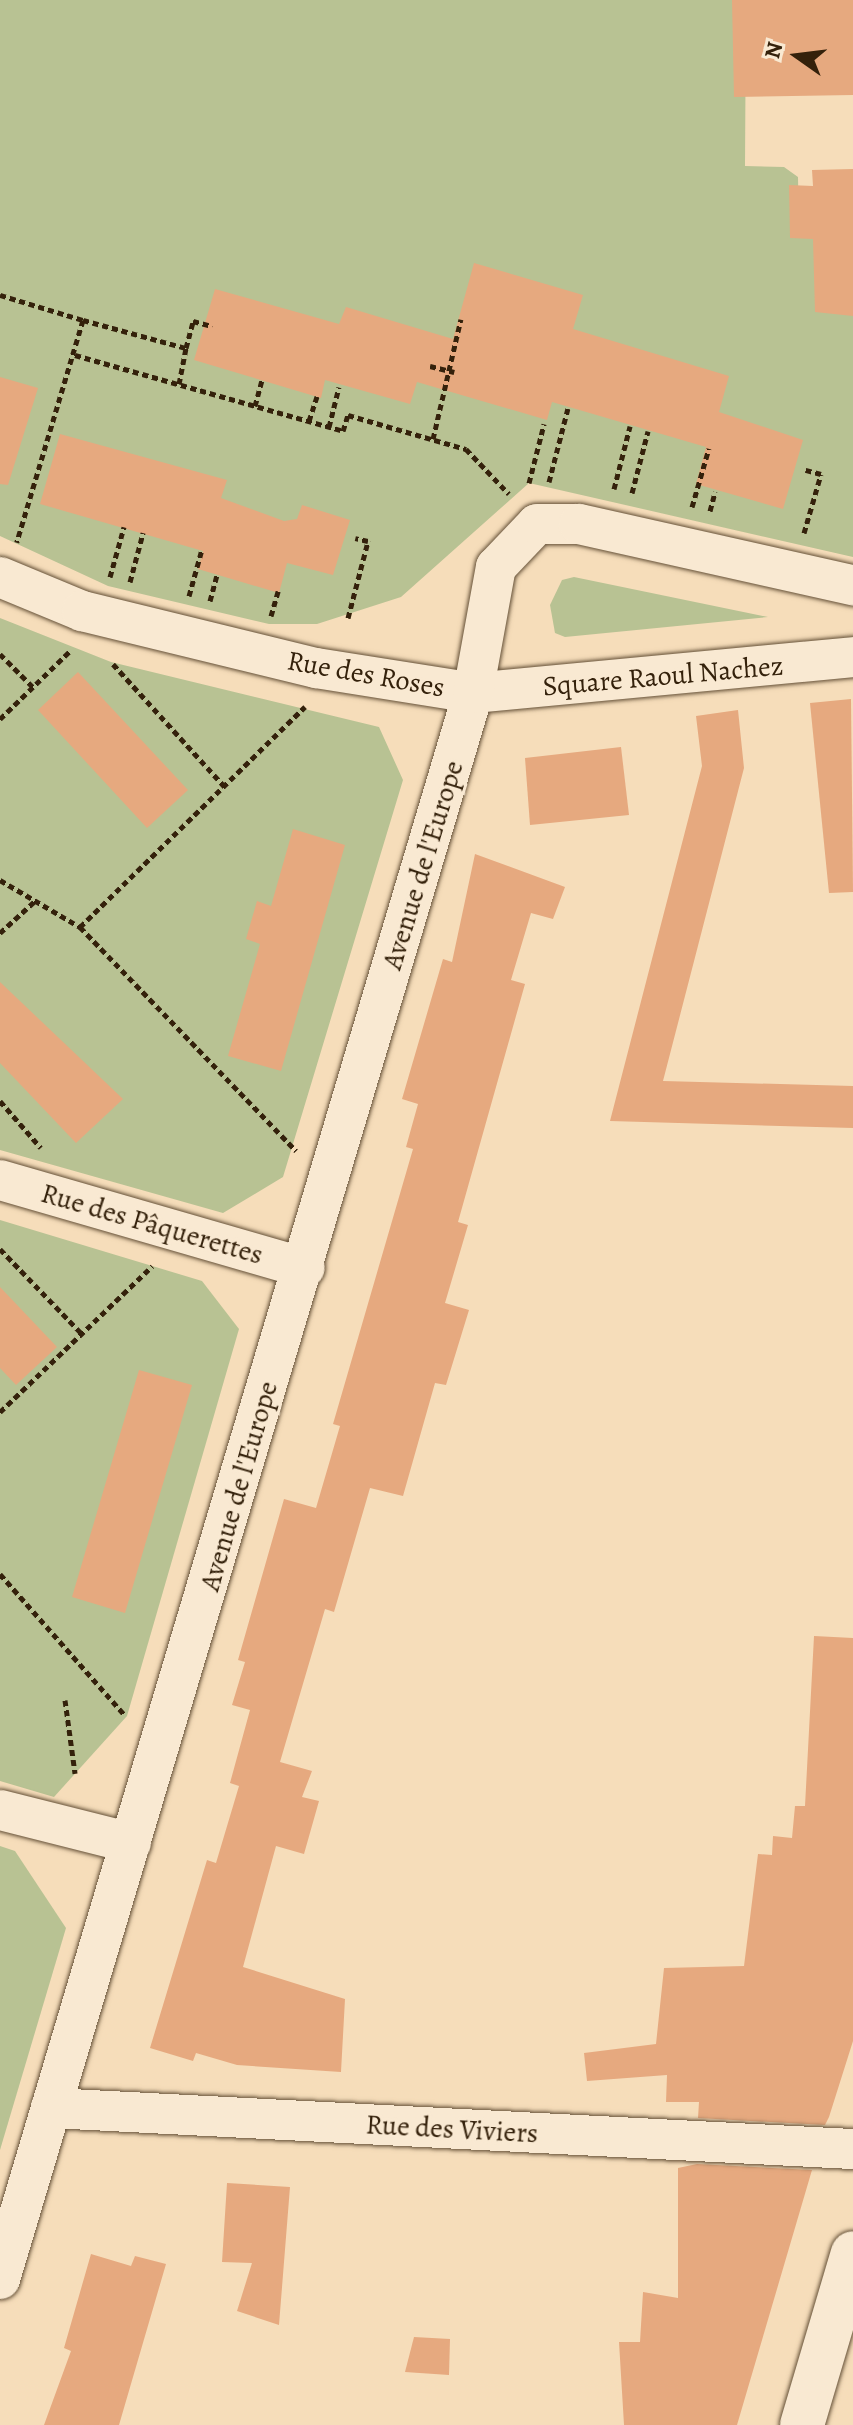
<!DOCTYPE html>
<meta charset="utf-8">
<style>
body{margin:0}
#map{position:relative;width:853px;height:2425px;overflow:hidden;background:#f6ddba;font-family:Alegreya,serif}
div>[style]{position:absolute}
[style*='--x']{left:calc(var(--x)*1px);top:calc(var(--y)*1px);width:calc(var(--w)*1px);rotate:calc(var(--a)*1deg)}
.green>*{inset:0;background:#b8c293}
.building>*{inset:0;background:#e6a97f}
.path>*{height:5px;margin-top:-2.5px;transform-origin:0;background:repeating-linear-gradient(90deg,#34210b 0 6px,transparent 0 10px)}
.roads{filter:drop-shadow(0 0 2px #645037) drop-shadow(0 0 2px #645037)}
.street>*{height:40px;margin:-20px;padding:0 20px;transform-origin:20px;border-radius:20px;background:#f9e9d2}
.secondary>*{height:44px;margin:-22px;padding:0 22px;transform-origin:22px;border-radius:22px;background:#f9e9d2}
span{translate:-50% -50%;white-space:nowrap;text-align:center;line-height:1.15;-webkit-text-stroke:6px #f9e9d2;paint-order:stroke}
.street-label{font-size:28px;color:#34210b}
.north{position:absolute;left:757px;top:16px;width:80px;height:80px;-webkit-text-stroke:6px #f9e9d2;paint-order:stroke;rotate:284deg;font-size:22px;font-weight:700;line-height:32px;text-align:center;color:#34210b}
.north::after{content:'';display:block;margin:auto;width:28px;height:36px;background:#34210b;clip-path:polygon(50% 0,100% 100%,50% 72%,0 100%)}
</style>
<div id="map">
<div class="green">
<i style="clip-path:polygon(0 0,746px 0,745px 166px,784px 167px,798px 177px,799px 232px,853px 231px,853px 557px,529px 483px,401px 597px,317px 624px,269px 624px,108px 586px,0 536px)"></i>
<i style="clip-path:polygon(574px 577px,768px 617px,565px 637px,555px 633px,550px 605px,562px 580px)"></i>
<i style="clip-path:polygon(0 618px,111px 662px,379px 727px,403px 780px,283px 1177px,223px 1213px,0 1150px)"></i>
<i style="clip-path:polygon(0 1220px,202px 1281px,239px 1329px,127px 1716px,54px 1797px,0 1781px)"></i>
<i style="clip-path:polygon(0 1846px,15px 1851px,66px 1928px,0 2150px)"></i>
</div>
<div class="building">
<i style="clip-path:polygon(732px 0,853px 0,853px 95px,734px 97px)"></i>
<i style="clip-path:polygon(853px 169px,853px 316px,815px 312px,813px 239px,790px 238px,789px 185px,813px 186px,812px 170px)"></i>
<i style="clip-path:polygon(474px 263px,583px 295px,573px 329px,729px 376px,719px 412px,803px 440px,783px 509px,696px 484px,706px 447px,552px 402px,547px 420px,417px 382px,410px 404px,325px 380px,321px 398px,194px 360px,215px 289px,339px 324px,346px 307px,453px 339px)"></i>
<i style="clip-path:polygon(0 377px,38px 388px,8px 485px,0 484px)"></i>
<i style="clip-path:polygon(60px 434px,227px 480px,221px 498px,284px 521px,297px 519px,302px 505px,350px 520px,333px 575px,287px 563px,279px 593px,198px 569px,203px 551px,40px 504px)"></i>
<i style="clip-path:polygon(78px 672px,188px 790px,147px 828px,38px 710px)"></i>
<i style="clip-path:polygon(851px 699px,853px 892px,829px 893px,810px 703px)"></i>
<i style="clip-path:polygon(738px 710px,744px 768px,663px 1081px,853px 1086px,853px 1128px,610px 1121px,702px 766px,696px 716px)"></i>
<i style="clip-path:polygon(621px 747px,629px 815px,530px 825px,525px 758px)"></i>
<i style="clip-path:polygon(293px 829px,345px 845px,281px 1071px,228px 1056px,260px 944px,246px 939px,257px 901px,271px 906px)"></i>
<i style="clip-path:polygon(475px 854px,565px 887px,553px 919px,531px 913px,511px 980px,525px 984px,458px 1222px,468px 1225px,445px 1303px,469px 1310px,446px 1385px,435px 1383px,403px 1496px,370px 1488px,334px 1612px,325px 1609px,280px 1762px,312px 1771px,302px 1797px,319px 1801px,304px 1854px,276px 1846px,243px 1967px,345px 1999px,341px 2072px,237px 2065px,196px 2053px,193px 2061px,150px 2048px,207px 1860px,216px 1863px,239px 1786px,230px 1783px,250px 1710px,232px 1705px,245px 1662px,238px 1660px,284px 1499px,316px 1508px,340px 1426px,333px 1424px,413px 1149px,406px 1147px,418px 1104px,402px 1099px,443px 959px,452px 962px)"></i>
<i style="clip-path:polygon(0 982px,123px 1099px,76px 1143px,0 1063px)"></i>
<i style="clip-path:polygon(0 1287px,57px 1347px,16px 1385px,0 1368px)"></i>
<i style="clip-path:polygon(139px 1370px,192px 1385px,125px 1613px,72px 1597px)"></i>
<i style="clip-path:polygon(814px 1636px,853px 1638px,853px 2041px,829px 2117px,825px 2125px,698px 2118px,699px 2102px,666px 2102px,667px 2075px,587px 2081px,584px 2053px,656px 2044px,664px 1968px,744px 1966px,758px 1854px,772px 1855px,773px 1836px,792px 1838px,795px 1806px,805px 1806px)"></i>
<i style="clip-path:polygon(697px 2164px,812px 2170px,737px 2425px,624px 2425px,619px 2342px,640px 2342px,643px 2292px,678px 2298px,678px 2168px)"></i>
<i style="clip-path:polygon(227px 2183px,290px 2187px,279px 2325px,237px 2311px,252px 2263px,222px 2262px)"></i>
<i style="clip-path:polygon(91px 2254px,131px 2266px,135px 2256px,166px 2264px,119px 2425px,44px 2425px,71px 2351px,64px 2348px)"></i>
<i style="clip-path:polygon(414px 2337px,450px 2339px,449px 2375px,405px 2372px)"></i>
</div>
<div class="path">
<i style="--x:0;--y:295;--w:87;--a:16.8"></i>
<i style="--x:83;--y:320;--w:232;--a:106.6"></i>
<i style="--x:83;--y:320;--w:107;--a:15.2"></i>
<i style="--x:186;--y:348;--w:28;--a:-75"></i>
<i style="--x:193;--y:321;--w:20;--a:15"></i>
<i style="--x:75;--y:355;--w:279;--a:15.8"></i>
<i style="--x:343;--y:431;--w:17;--a:-73"></i>
<i style="--x:348;--y:415;--w:123;--a:16.1"></i>
<i style="--x:466;--y:449;--w:62;--a:46.3"></i>
<i style="--x:430;--y:366;--w:25;--a:14"></i>
<i style="--x:179;--y:384;--w:37;--a:-79"></i>
<i style="--x:255;--y:406;--w:27;--a:-75"></i>
<i style="--x:309;--y:421;--w:26;--a:-72"></i>
<i style="--x:329;--y:427;--w:41;--a:-76"></i>
<i style="--x:433;--y:439;--w:123;--a:-76.9"></i>
<i style="--x:549;--y:482;--w:76;--a:-75.6"></i>
<i style="--x:529;--y:483;--w:61;--a:-75.7"></i>
<i style="--x:614;--y:489;--w:65;--a:-75.7"></i>
<i style="--x:632;--y:493;--w:64;--a:-75.5"></i>
<i style="--x:692;--y:507;--w:61;--a:-73.9"></i>
<i style="--x:710;--y:511;--w:20;--a:-75"></i>
<i style="--x:804;--y:533;--w:61;--a:-73.9"></i>
<i style="--x:821;--y:474;--w:16;--a:-165"></i>
<i style="--x:110;--y:577;--w:52;--a:-74.4"></i>
<i style="--x:130;--y:582;--w:51;--a:-75.1"></i>
<i style="--x:189;--y:596;--w:49;--a:-74.5"></i>
<i style="--x:210;--y:601;--w:27;--a:-75"></i>
<i style="--x:271;--y:616;--w:26;--a:-74"></i>
<i style="--x:348;--y:618;--w:80;--a:-75.4"></i>
<i style="--x:368;--y:541;--w:13;--a:-167"></i>
<i style="--x:0;--y:654;--w:48;--a:45"></i>
<i style="--x:113;--y:664;--w:166;--a:47.7"></i>
<i style="--x:0;--y:719;--w:99;--a:-44.2"></i>
<i style="--x:0;--y:880;--w:93;--a:30.4"></i>
<i style="--x:80;--y:927;--w:311;--a:46"></i>
<i style="--x:80;--y:927;--w:315;--a:-44.4"></i>
<i style="--x:0;--y:933;--w:49;--a:-42.5"></i>
<i style="--x:0;--y:1101;--w:62;--a:48.9"></i>
<i style="--x:0;--y:1249;--w:118;--a:46"></i>
<i style="--x:0;--y:1412;--w:211;--a:-43.8"></i>
<i style="--x:0;--y:1574;--w:187;--a:48.5"></i>
<i style="--x:65;--y:1700;--w:74;--a:82.2"></i>
</div>
<div class="roads">
<div class="street">
<i style="--x:0;--y:577;--w:89;--a:22.5"></i>
<i style="--x:82;--y:611;--w:241;--a:13.7"></i>
<i style="--x:316;--y:668;--w:159;--a:9"></i>
<i style="--x:473;--y:693;--w:382;--a:-5.4"></i>
<i style="--x:0;--y:1180;--w:317;--a:16.1"></i>
<i style="--x:0;--y:1810;--w:135;--a:14.1"></i>
<i style="--x:51;--y:2108;--w:803;--a:2.93"></i>
<i style="--x:0;--y:2279;--w:1655;--a:-73.39"></i>
<i style="--x:473;--y:693;--w:128;--a:-79.7"></i>
<i style="--x:496;--y:567;--w:59;--a:-46.4"></i>
<i style="--x:537;--y:524;--w:42;--a:0"></i>
<i style="--x:579;--y:524;--w:281;--a:12.6"></i>
</div>
<div class="secondary">
<i style="--x:802;--y:2425;--w:179;--a:-73.5"></i>
</div>
</div>
<div class="street-label">
<span style="left:366px;top:674px;rotate:10deg">Rue des Roses</span>
<span style="left:663px;top:676px;rotate:-5deg">Square Raoul Nachez</span>
<span style="left:423px;top:865px;rotate:-73deg">Avenue de l'Europe</span>
<span style="left:152px;top:1224px;rotate:16deg">Rue des Pâquerettes</span>
<span style="left:239px;top:1486px;rotate:-74deg">Avenue de l'Europe</span>
<span style="left:452px;top:2129px;rotate:3deg">Rue des Viviers</span>
</div>
<div class="north">N</div>
</div>
